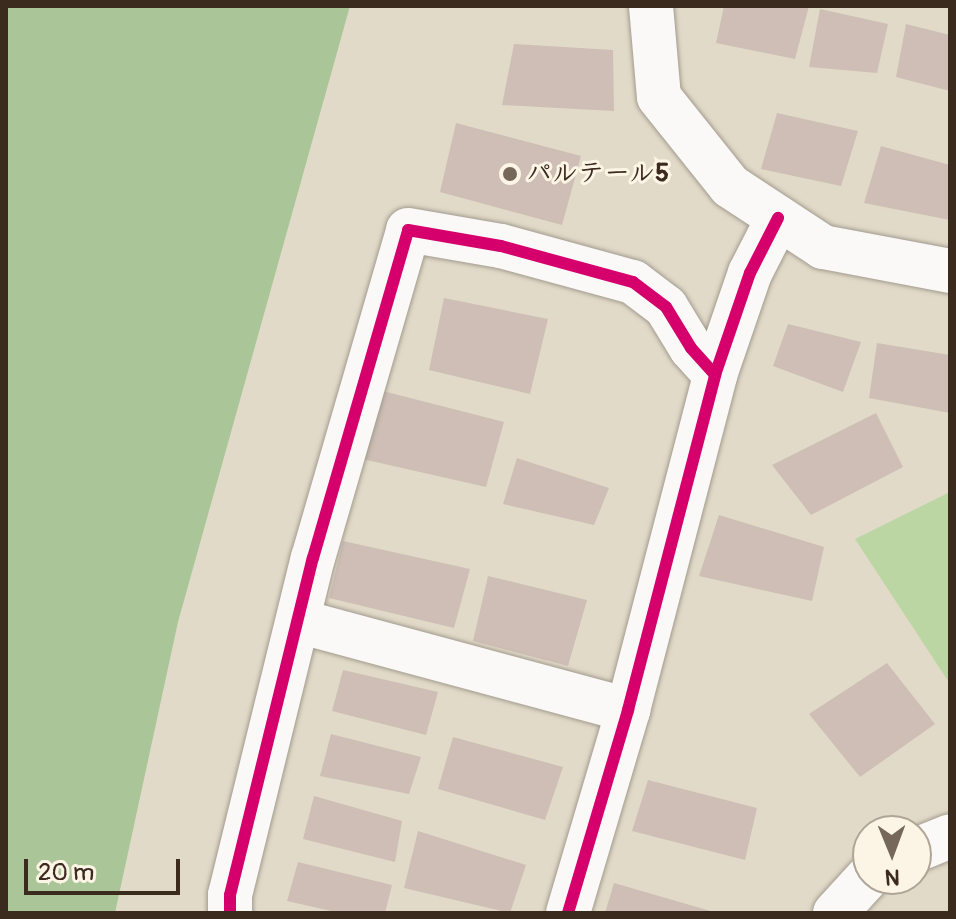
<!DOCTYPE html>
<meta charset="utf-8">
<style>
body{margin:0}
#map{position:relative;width:956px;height:919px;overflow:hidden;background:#e2dac8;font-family:Pangolin,"Klee One",sans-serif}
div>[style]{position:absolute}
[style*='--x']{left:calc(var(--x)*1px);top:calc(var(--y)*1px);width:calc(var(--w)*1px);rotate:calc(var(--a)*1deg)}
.green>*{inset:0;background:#bbd6a3}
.forest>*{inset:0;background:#aac699}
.building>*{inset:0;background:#cebeb5}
.roads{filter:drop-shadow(0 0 2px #a29b8f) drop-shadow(0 0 2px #a29b8f)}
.street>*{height:44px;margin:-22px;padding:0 22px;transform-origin:22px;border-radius:22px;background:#fbf9f7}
.cycleway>*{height:12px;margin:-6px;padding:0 6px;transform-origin:6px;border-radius:6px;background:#d6006c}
.dots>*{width:22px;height:22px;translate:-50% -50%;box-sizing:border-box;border:4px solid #fcf5e5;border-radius:50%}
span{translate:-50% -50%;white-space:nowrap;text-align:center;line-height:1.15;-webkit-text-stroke:6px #fcf5e5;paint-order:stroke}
.poi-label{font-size:26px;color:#3b2a1e;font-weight:700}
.left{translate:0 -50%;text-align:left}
.frame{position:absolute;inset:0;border:8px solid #3b2a1e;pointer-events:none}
.north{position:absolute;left:852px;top:815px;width:80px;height:80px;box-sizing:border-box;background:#fcf5e5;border:2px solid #afa495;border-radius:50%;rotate:179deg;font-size:22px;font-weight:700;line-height:32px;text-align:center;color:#3b2a1e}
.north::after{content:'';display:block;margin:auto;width:28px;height:36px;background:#75685a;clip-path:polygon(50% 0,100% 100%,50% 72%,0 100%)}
.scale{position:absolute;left:24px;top:859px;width:156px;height:36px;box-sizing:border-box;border:4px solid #3b2a1e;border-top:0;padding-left:10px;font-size:24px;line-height:28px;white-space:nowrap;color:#3b2a1e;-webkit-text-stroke:6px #fcf5e5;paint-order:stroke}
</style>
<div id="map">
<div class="green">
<i style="clip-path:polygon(950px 492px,950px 684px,855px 539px)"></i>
</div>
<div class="forest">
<i style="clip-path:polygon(6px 6px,350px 6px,178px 622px,115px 913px,6px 913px)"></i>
</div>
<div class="building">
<i style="clip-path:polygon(724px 6px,809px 6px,795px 59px,716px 43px)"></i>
<i style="clip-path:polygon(820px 9px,888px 24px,877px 73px,809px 67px)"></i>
<i style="clip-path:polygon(906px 24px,950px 35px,950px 91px,896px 77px)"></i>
<i style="clip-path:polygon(514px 44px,613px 50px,614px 111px,502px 105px)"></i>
<i style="clip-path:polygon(777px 113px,858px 131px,841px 186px,761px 169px)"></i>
<i style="clip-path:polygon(456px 123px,581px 156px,562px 225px,440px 192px)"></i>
<i style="clip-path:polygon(881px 146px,950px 165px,950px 220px,864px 203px)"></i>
<i style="clip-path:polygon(444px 298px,548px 319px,530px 394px,429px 370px)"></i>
<i style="clip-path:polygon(788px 324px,861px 342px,843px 392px,773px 366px)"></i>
<i style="clip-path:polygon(877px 343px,950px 355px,950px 413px,869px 398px)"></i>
<i style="clip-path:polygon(375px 389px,504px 422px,486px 487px,358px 458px)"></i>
<i style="clip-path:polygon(876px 413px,903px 467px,811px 515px,772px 465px)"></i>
<i style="clip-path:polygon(517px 458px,609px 488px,594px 525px,503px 504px)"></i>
<i style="clip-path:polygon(719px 515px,824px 547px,812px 601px,699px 576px)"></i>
<i style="clip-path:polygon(343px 541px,470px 569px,454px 628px,329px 598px)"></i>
<i style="clip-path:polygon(488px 576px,587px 600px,568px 666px,473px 641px)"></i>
<i style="clip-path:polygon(887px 663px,935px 724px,860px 777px,809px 714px)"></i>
<i style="clip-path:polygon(343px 670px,438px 692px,426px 735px,332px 711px)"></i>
<i style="clip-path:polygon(331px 734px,421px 757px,409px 794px,320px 776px)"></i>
<i style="clip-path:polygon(453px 737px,563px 767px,545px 820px,438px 789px)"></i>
<i style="clip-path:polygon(648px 780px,757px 808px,745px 860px,632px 831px)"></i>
<i style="clip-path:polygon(314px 796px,402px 821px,395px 862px,303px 839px)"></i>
<i style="clip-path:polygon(418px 831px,526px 865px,510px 913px,404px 888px)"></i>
<i style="clip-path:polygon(298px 862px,392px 885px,385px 913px,340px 913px,287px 901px)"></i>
<i style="clip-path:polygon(614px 883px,714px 912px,714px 913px,605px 913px)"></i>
</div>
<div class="roads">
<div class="street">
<i style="--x:651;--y:6;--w:91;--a:85"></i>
<i style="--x:659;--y:97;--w:114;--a:51.4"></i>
<i style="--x:730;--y:186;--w:111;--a:33.3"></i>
<i style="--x:823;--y:247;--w:129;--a:10.7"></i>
<i style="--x:298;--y:621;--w:342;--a:15.1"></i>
<i style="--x:916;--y:850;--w:37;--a:-22"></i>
<i style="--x:230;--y:913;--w:18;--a:-90"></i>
<i style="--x:230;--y:895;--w:347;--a:-76.2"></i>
<i style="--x:313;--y:558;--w:341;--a:-73.8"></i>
<i style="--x:408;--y:230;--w:94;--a:9.8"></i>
<i style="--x:501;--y:246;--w:137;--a:15.3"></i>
<i style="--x:633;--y:282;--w:41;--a:37.1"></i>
<i style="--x:666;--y:307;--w:48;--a:58.6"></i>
<i style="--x:691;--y:348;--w:36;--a:48"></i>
<i style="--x:568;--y:913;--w:212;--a:-73.5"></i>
<i style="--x:628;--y:710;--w:346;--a:-75.4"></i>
<i style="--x:715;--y:375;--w:108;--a:-71.1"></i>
<i style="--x:750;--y:273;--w:62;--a:-63"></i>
<i style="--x:835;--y:913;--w:49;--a:-47.5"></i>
</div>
</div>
<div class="cycleway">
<i style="--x:230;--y:913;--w:18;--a:-90"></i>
<i style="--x:230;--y:895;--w:347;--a:-76.2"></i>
<i style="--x:313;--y:558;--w:341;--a:-73.8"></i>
<i style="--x:408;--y:230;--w:94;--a:9.8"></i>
<i style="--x:501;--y:246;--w:137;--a:15.3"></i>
<i style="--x:633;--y:282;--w:41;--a:37.1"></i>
<i style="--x:666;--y:307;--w:48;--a:58.6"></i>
<i style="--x:691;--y:348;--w:36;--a:48"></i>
<i style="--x:568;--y:913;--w:212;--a:-73.5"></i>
<i style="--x:628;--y:710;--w:346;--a:-75.4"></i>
<i style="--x:715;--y:375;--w:108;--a:-71.1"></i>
<i style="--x:750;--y:273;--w:62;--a:-63"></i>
</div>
<div class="dots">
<i style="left:510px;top:174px;background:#75685a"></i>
</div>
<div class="poi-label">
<span class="left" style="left:526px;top:174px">パルテール5</span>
</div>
<div class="frame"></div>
<div class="north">N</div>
<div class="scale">20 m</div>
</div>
